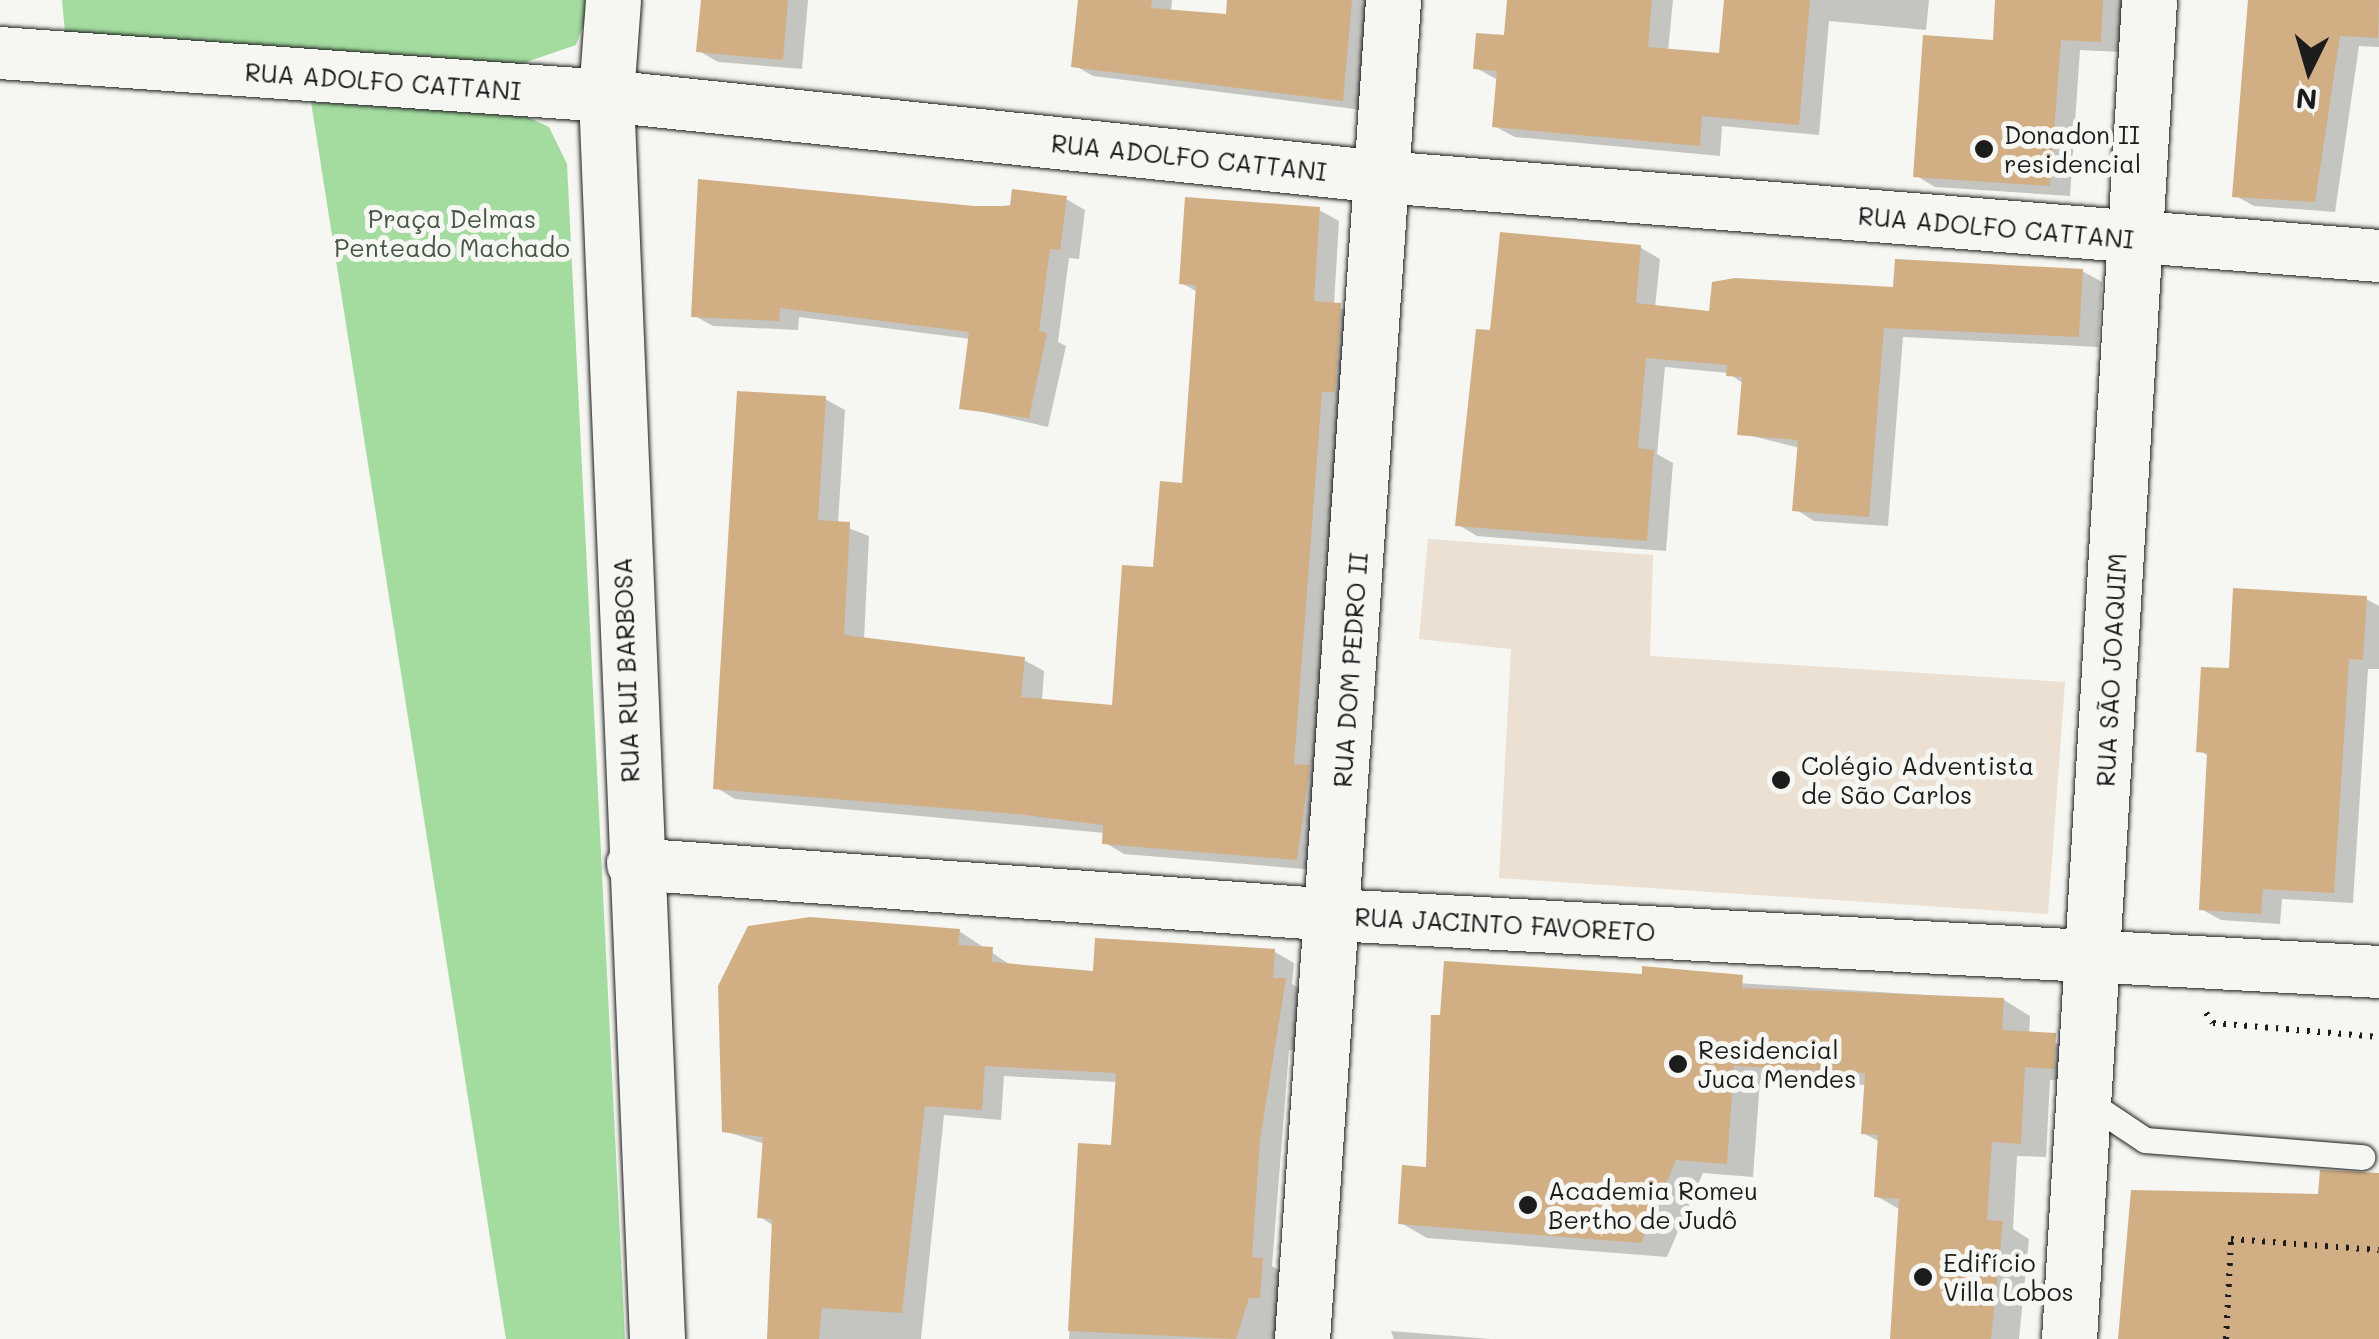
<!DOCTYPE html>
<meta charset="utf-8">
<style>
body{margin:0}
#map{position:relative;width:2379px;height:1339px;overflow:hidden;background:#f6f6f2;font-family:Mali,sans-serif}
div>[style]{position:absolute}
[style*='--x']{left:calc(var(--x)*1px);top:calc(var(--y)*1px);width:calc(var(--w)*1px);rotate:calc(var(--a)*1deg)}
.built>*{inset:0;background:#ebe0d1}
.green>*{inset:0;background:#a4dca0}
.shadow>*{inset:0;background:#0003}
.building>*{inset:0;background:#d2ae84}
.path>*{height:6px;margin-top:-3px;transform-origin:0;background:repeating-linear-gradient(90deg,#1c1c1c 0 2.5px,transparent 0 10.5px)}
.roads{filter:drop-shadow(0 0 2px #1c1c1c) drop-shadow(0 0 2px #1c1c1c)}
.service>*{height:25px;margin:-12.5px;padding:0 12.5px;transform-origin:12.5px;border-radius:12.5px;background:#f6f6f2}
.minor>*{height:52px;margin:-26px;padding:0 26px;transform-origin:26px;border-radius:26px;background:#f6f6f2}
.tertiary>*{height:55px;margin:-27.5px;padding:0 27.5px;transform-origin:27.5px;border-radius:27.5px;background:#f6f6f2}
.secondary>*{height:55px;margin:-27.5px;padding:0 27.5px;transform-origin:27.5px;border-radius:27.5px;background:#f6f6f2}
.dots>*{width:28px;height:28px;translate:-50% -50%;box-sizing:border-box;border:5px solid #f6f6f2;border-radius:50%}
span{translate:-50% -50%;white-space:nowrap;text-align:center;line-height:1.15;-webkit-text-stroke:10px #f6f6f2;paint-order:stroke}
.street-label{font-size:25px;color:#1c1c1c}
.poi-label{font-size:25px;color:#1c1c1c}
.left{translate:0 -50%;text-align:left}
.park-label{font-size:25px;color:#455644}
.north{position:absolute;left:2259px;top:20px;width:100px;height:100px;-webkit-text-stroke:8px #f6f6f2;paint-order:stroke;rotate:185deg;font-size:28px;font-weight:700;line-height:40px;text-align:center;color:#1c1c1c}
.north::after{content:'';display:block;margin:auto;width:35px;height:45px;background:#1c1c1c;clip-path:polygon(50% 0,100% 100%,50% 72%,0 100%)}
</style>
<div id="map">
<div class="built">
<i style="clip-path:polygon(1428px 539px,1653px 555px,1650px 656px,2065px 682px,2048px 914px,1499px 878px,1511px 649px,1419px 639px)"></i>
</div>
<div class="green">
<i style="clip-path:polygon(62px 0,592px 0,576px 45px,500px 71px,66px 43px)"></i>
<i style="clip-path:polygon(311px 102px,521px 114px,549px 127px,567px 164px,625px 1339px,506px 1339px)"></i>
</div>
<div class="shadow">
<i style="clip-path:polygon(704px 0,808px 0,802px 69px,718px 62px,699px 51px)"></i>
<i style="clip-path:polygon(1080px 0,1172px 0,1171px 12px,1228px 17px,1230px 0,1373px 0,1362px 110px,1093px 76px,1074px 65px)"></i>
<i style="clip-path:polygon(1510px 0,1673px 0,1668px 51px,1722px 56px,1726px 0,1929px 0,1926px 30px,1829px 21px,1819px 135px,1722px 126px,1720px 156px,1515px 137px,1494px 126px,1498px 80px,1476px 68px,1507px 38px)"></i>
<i style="clip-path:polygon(1998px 0,2125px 0,2120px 52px,2080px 50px,2070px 196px,1935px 187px,1915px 175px,1995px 43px)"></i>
<i style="clip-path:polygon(2249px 0,2379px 0,2379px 47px,2359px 46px,2335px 212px,2254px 206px,2234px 195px)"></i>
<i style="clip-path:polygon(1066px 199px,1085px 210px,1079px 259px,1069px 258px,1058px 342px,1066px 346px,1048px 427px,962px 407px,971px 339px,799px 317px,798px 330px,713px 326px,693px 315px,974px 209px)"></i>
<i style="clip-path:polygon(1319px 210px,1339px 221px,1334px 305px,1360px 317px,1316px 870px,1124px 854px,1104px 842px,1105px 833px,735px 799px,715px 787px,825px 399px,845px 410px,838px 524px,869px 536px,864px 640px,1024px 660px,1044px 671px,1042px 701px,1114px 707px,1184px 485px,1198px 292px,1181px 283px)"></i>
<i style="clip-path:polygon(1641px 248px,1660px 259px,1655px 308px,1712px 313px,2082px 271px,2102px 282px,2098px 347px,1903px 337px,1888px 526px,1814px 521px,1795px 509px,1800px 448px,1740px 433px,1744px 384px,1728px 373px,1665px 367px,1657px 454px,1673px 463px,1666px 551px,1477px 536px,1457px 524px,1493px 333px)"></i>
<i style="clip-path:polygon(2366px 599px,2379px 606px,2379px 669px,2368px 669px,2353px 903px,2282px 899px,2280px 924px,2221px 920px,2201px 909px,2210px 757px,2199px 750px,2231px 671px)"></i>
<i style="clip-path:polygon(959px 931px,1012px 966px,1095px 973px,1275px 952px,1294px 963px,1292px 984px,1305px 992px,1301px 1051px,1289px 1050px,1272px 1266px,1282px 1272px,1277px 1339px,1069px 1339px,1081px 1146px,1114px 1148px,1118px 1082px,1004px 1076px,1001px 1120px,944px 1115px,921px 1339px,769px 1339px,774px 1226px,760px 1217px,765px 1144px,724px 1131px)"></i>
<i style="clip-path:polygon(1644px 977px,2004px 1000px,2030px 1016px,2029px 1034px,2081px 1051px,2079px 1082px,2050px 1080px,2046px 1157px,2017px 1156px,2013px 1229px,2029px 1239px,2019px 1339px,1892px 1339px,1901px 1210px,1876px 1196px,1880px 1142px,1863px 1133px,1866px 1085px,1760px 1080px,1753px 1177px,1703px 1173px,1667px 1257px,1427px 1238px,1401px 1223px,1428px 1170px)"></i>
<i style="clip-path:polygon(1391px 1331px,1491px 1339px,1394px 1339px)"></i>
</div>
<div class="building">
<i style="clip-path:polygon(701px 0,788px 0,783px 60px,696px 52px)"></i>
<i style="clip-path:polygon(1078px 0,1152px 0,1151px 8px,1226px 14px,1227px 0,1352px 0,1343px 101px,1071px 67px)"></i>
<i style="clip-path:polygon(1507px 0,1652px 0,1648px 47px,1719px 53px,1724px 0,1810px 0,1799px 125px,1702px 116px,1700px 146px,1492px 127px,1497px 71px,1473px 69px,1476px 33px,1504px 35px)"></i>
<i style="clip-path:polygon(1995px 0,2103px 0,2101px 42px,2061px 40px,2050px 186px,1913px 177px,1923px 35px,1993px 40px)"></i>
<i style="clip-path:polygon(2248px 0,2379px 0,2378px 38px,2340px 36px,2315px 202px,2232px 197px)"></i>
<i style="clip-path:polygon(698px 179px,974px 206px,1010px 206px,1012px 189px,1067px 196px,1060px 250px,1050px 249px,1039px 331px,1047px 333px,1029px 418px,959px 409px,969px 332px,780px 308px,779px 321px,691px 317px)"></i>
<i style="clip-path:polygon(1185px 197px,1320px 207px,1314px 301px,1341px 303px,1335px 392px,1322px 392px,1294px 764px,1310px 765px,1297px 860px,1102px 844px,1103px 825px,1017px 814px,713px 789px,737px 391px,826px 396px,818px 520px,850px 522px,844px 635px,1025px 657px,1021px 697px,1112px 705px,1122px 565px,1153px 567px,1160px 481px,1182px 483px,1196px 285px,1179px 284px)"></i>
<i style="clip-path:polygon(1500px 232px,1641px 245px,1636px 303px,1709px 311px,1712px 282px,1735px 278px,1893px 287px,1895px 259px,2083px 269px,2079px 337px,1884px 328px,1869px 517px,1792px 511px,1798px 440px,1737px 435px,1742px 377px,1726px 376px,1727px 365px,1646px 358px,1638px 448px,1654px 450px,1647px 541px,1455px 526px,1476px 329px,1490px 330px)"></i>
<i style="clip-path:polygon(2233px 588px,2367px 596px,2363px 660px,2349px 659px,2334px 893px,2263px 889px,2261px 914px,2199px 910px,2207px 753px,2196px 752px,2201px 667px,2229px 668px)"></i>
<i style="clip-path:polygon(810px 917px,960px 929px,958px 945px,993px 947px,992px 962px,1093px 971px,1095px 938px,1275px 949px,1273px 978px,1286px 978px,1260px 1140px,1252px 1257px,1263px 1258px,1260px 1298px,1249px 1298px,1236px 1339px,1068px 1331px,1078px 1143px,1111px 1145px,1116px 1073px,985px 1066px,982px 1110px,925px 1106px,902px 1313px,822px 1308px,819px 1339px,767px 1339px,772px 1219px,757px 1218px,763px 1137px,722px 1132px,718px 986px,748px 926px)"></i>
<i style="clip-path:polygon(1444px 961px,1642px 974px,1642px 966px,1743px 975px,1742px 988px,2004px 998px,2002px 1030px,2056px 1033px,2054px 1069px,2025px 1067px,2021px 1144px,1992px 1142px,1987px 1220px,2003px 1221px,1991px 1339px,1890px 1339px,1899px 1199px,1874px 1197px,1878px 1135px,1861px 1134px,1865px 1073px,1734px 1066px,1727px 1164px,1676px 1160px,1641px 1243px,1398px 1224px,1402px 1165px,1426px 1167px,1431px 1015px,1440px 1015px)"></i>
<i style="clip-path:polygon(2320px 1170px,2379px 1173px,2379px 1339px,2118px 1339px,2131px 1190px,2318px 1194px)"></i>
</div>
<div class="path">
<i style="--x:2206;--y:1013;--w:12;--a:55"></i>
<i style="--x:2213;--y:1023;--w:167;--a:4.8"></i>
<i style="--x:2226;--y:1339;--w:100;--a:-87.1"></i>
<i style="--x:2231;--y:1239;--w:148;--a:4.3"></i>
</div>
<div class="roads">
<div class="service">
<i style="--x:2085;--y:1100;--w:72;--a:33.7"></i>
<i style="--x:2145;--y:1140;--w:218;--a:4.5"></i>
</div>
<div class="minor">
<i style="--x:0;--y:53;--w:608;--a:4.06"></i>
<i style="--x:606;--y:96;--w:780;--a:5.96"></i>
<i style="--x:1382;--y:177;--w:1000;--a:4.53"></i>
<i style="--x:633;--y:864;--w:703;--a:4.16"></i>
<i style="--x:1334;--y:915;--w:1047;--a:3.12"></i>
</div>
<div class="tertiary">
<i style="--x:613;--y:0;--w:96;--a:94.2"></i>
<i style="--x:606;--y:96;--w:1244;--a:87.65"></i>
</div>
<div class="secondary">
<i style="--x:1302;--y:1339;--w:1342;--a:-86.11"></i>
<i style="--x:2069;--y:1339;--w:1341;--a:-86.58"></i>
</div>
</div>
<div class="dots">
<i style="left:1984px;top:149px;background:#1c1c1c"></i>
<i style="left:1781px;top:780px;background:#1c1c1c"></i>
<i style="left:1678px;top:1064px;background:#1c1c1c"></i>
<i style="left:1528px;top:1205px;background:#1c1c1c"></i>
<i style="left:1923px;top:1277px;background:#1c1c1c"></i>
</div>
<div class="street-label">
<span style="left:383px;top:81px;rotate:4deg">RUA ADOLFO CATTANI</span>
<span style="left:1189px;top:157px;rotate:6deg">RUA ADOLFO CATTANI</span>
<span style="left:1996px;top:227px;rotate:5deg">RUA ADOLFO CATTANI</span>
<span style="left:626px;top:670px;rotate:-92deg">RUA RUI BARBOSA</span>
<span style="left:1350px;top:670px;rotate:-86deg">RUA DOM PEDRO II</span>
<span style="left:2111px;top:670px;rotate:-87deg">RUA SÃO JOAQUIM</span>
<span style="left:1505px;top:924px;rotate:3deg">RUA JACINTO FAVORETO</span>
</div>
<div class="poi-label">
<span class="left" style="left:2004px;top:149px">Donadon II<br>residencial</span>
<span class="left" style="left:1801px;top:780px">Colégio Adventista<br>de São Carlos</span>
<span class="left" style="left:1698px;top:1064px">Residencial<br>Juca Mendes</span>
<span class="left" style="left:1548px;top:1205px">Academia Romeu<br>Bertho de Judô</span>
<span class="left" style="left:1943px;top:1277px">Edifício<br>Villa Lobos</span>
</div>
<div class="park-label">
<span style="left:452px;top:233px">Praça Delmas<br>Penteado Machado</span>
</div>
<div class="north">N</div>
</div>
